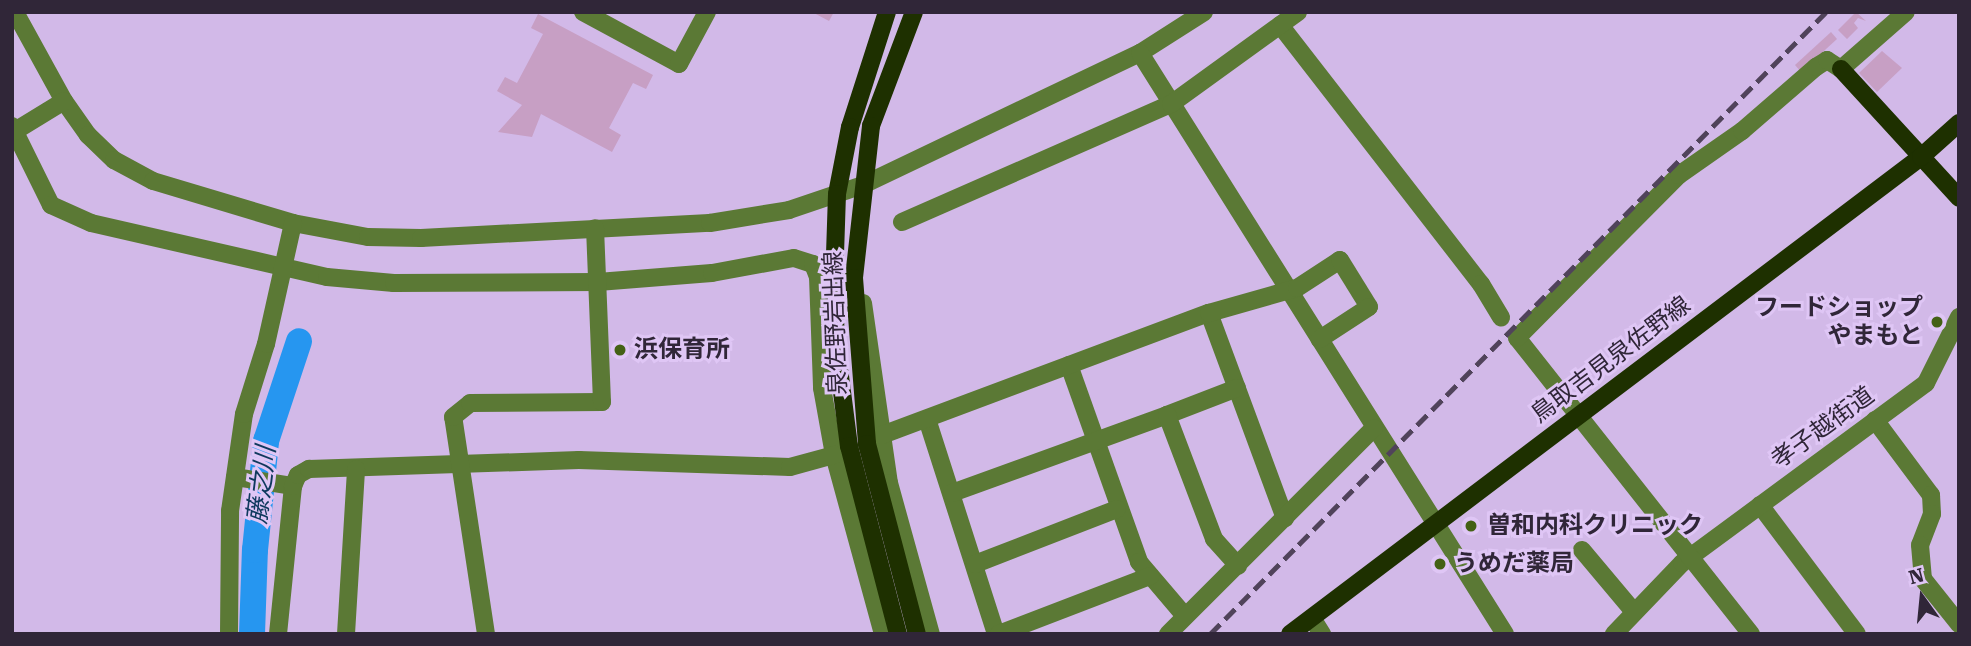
<!DOCTYPE html>
<meta charset="utf-8">
<style>
body{margin:0}
#map{position:relative;width:1971px;height:646px;overflow:hidden;background:#d2b9e8;font-family:"Roboto Serif","Noto Sans JP",serif}
div>[style]{position:absolute}
[style*='--x']{left:calc(var(--x)*1px);top:calc(var(--y)*1px);width:calc(var(--w)*1px);rotate:calc(var(--a)*1deg)}
.river>*{height:26px;margin:-13px;padding:0 13px;transform-origin:13px;border-radius:13px;background:#2696f0}
.building>*{inset:0;background:#c79fc4}
.minor>*{height:18px;margin:-9px;padding:0 9px;transform-origin:9px;border-radius:9px;background:#5b7935}
.major>*{height:18px;margin:-9px;padding:0 9px;transform-origin:9px;border-radius:9px;background:#1e3000}
.rail>*{height:4.5px;margin-top:-2.25px;transform-origin:0;background:repeating-linear-gradient(90deg,#50435a 0 14px,transparent 0 21px)}
.dots>*{width:19px;height:19px;translate:-50% -50%;box-sizing:border-box;border:4px solid #dfc6f5;border-radius:50%}
span{translate:-50% -50%;white-space:nowrap;text-align:center;line-height:1.15;-webkit-text-stroke:6px #dfc6f5;paint-order:stroke}
.poi-label{font-size:24px;color:#302638;font-weight:700}
.right{translate:-100% -50%;text-align:right}
.left{translate:0 -50%;text-align:left}
.street-label{font-size:24px;color:#302638}
.water-label{font-size:26px;color:#0f395d;font-style:italic}
.frame{position:absolute;inset:0;border:14px solid #302638;pointer-events:none}
.north{position:absolute;left:1887px;top:562px;width:70px;height:70px;-webkit-text-stroke:5px #dfc6f5;paint-order:stroke;rotate:345deg;font-size:19px;font-weight:700;line-height:28px;text-align:center;color:#302638}
.north::after{content:'';display:block;margin:auto;width:24px;height:32px;background:#302638;clip-path:polygon(50% 0,100% 100%,50% 72%,0 100%)}
</style>
<div id="map">
<div class="river">
<i style="--x:252;--y:634;--w:84;--a:-88"></i>
<i style="--x:255;--y:550;--w:110;--a:-84.2"></i>
<i style="--x:266;--y:441;--w:105;--a:-71.7"></i>
</div>
<div class="building">
<i style="clip-path:polygon(812px 12px,834px 12px,829px 21px)"></i>
<i style="clip-path:polygon(1856px 12px,1866px 21px,1858px 18px,1854px 23px,1858px 28px,1847px 39px,1838px 30px)"></i>
<i style="clip-path:polygon(538px 14px,653px 75px,646px 89px,633px 83px,609px 128px,621px 135px,612px 152px,541px 114px,532px 137px,498px 132px,522px 105px,497px 91px,505px 77px,517px 83px,543px 34px,531px 28px)"></i>
<i style="clip-path:polygon(1831px 32px,1837px 39px,1801px 72px,1795px 65px)"></i>
<i style="clip-path:polygon(1882px 51px,1902px 68px,1877px 92px,1859px 73px)"></i>
</div>
<div class="minor">
<i style="--x:15;--y:12;--w:102;--a:61.2"></i>
<i style="--x:64;--y:101;--w:42;--a:54.8"></i>
<i style="--x:88;--y:135;--w:36;--a:44"></i>
<i style="--x:114;--y:160;--w:44;--a:28.3"></i>
<i style="--x:153;--y:181;--w:146;--a:16.7"></i>
<i style="--x:293;--y:223;--w:76;--a:10.6"></i>
<i style="--x:368;--y:237;--w:53;--a:1.1"></i>
<i style="--x:421;--y:238;--w:289;--a:-3"></i>
<i style="--x:710;--y:223;--w:80;--a:-9.3"></i>
<i style="--x:789;--y:210;--w:78;--a:-18.7"></i>
<i style="--x:863;--y:185;--w:307;--a:-25.5"></i>
<i style="--x:1140;--y:53;--w:76;--a:-32.6"></i>
<i style="--x:583;--y:12;--w:109;--a:28.4"></i>
<i style="--x:679;--y:64;--w:59;--a:-61.7"></i>
<i style="--x:1280;--y:25;--w:328;--a:52.2"></i>
<i style="--x:1481;--y:284;--w:39;--a:59"></i>
<i style="--x:1140;--y:53;--w:686;--a:57.86"></i>
<i style="--x:12;--y:126;--w:88;--a:63.7"></i>
<i style="--x:51;--y:205;--w:44;--a:24.2"></i>
<i style="--x:91;--y:223;--w:242;--a:12.9"></i>
<i style="--x:327;--y:277;--w:67;--a:5.1"></i>
<i style="--x:394;--y:283;--w:204;--a:-0.3"></i>
<i style="--x:598;--y:282;--w:114;--a:-4.5"></i>
<i style="--x:712;--y:273;--w:83;--a:-10.4"></i>
<i style="--x:794;--y:258;--w:20;--a:18"></i>
<i style="--x:813;--y:264;--w:14;--a:69"></i>
<i style="--x:818;--y:277;--w:111;--a:87.9"></i>
<i style="--x:822;--y:388;--w:68;--a:79.8"></i>
<i style="--x:834;--y:455;--w:186;--a:74.7"></i>
<i style="--x:15;--y:131;--w:57;--a:-31.5"></i>
<i style="--x:902;--y:222;--w:294;--a:-23.7"></i>
<i style="--x:1171;--y:104;--w:157;--a:-35.9"></i>
<i style="--x:863;--y:303;--w:182;--a:81.8"></i>
<i style="--x:889;--y:483;--w:157;--a:74.5"></i>
<i style="--x:1209;--y:313;--w:219;--a:69.7"></i>
<i style="--x:1069;--y:365;--w:209;--a:70.4"></i>
<i style="--x:1139;--y:562;--w:71;--a:49.6"></i>
<i style="--x:1167;--y:415;--w:75;--a:-21.1"></i>
<i style="--x:927;--y:419;--w:226;--a:72.2"></i>
<i style="--x:1875;--y:420;--w:94;--a:53.3"></i>
<i style="--x:1931;--y:495;--w:19;--a:87"></i>
<i style="--x:1932;--y:514;--w:33;--a:111"></i>
<i style="--x:1920;--y:545;--w:34;--a:85"></i>
<i style="--x:1923;--y:579;--w:58;--a:51.3"></i>
<i style="--x:882;--y:435;--w:349;--a:-20.5"></i>
<i style="--x:1209;--y:313;--w:91;--a:-15.9"></i>
<i style="--x:1297;--y:288;--w:51;--a:-33.1"></i>
<i style="--x:1340;--y:260;--w:55;--a:58.3"></i>
<i style="--x:1369;--y:307;--w:59;--a:146.9"></i>
<i style="--x:235;--y:477;--w:59;--a:8.8"></i>
<i style="--x:952;--y:493;--w:229;--a:-19.9"></i>
<i style="--x:1167;--y:415;--w:133;--a:69.2"></i>
<i style="--x:1214;--y:539;--w:36;--a:48"></i>
<i style="--x:1760;--y:505;--w:161;--a:53.1"></i>
<i style="--x:1582;--y:550;--w:81;--a:50"></i>
<i style="--x:975;--y:564;--w:152;--a:-21.2"></i>
<i style="--x:1312;--y:618;--w:19;--a:58"></i>
<i style="--x:229;--y:634;--w:123;--a:-89.5"></i>
<i style="--x:230;--y:511;--w:98;--a:-81.8"></i>
<i style="--x:244;--y:414;--w:73;--a:-72.6"></i>
<i style="--x:266;--y:344;--w:124;--a:-77.4"></i>
<i style="--x:278;--y:634;--w:149;--a:-84.2"></i>
<i style="--x:293;--y:486;--w:12;--a:-66"></i>
<i style="--x:298;--y:475;--w:13;--a:-29"></i>
<i style="--x:309;--y:469;--w:270;--a:-1.9"></i>
<i style="--x:579;--y:460;--w:211;--a:1.9"></i>
<i style="--x:790;--y:467;--w:46;--a:-15.3"></i>
<i style="--x:346;--y:634;--w:165;--a:-86.5"></i>
<i style="--x:486;--y:634;--w:219;--a:-98.6"></i>
<i style="--x:453;--y:417;--w:22;--a:-39"></i>
<i style="--x:470;--y:403;--w:132;--a:-0.4"></i>
<i style="--x:602;--y:402;--w:174;--a:-92.3"></i>
<i style="--x:999;--y:634;--w:162;--a:-21"></i>
<i style="--x:1168;--y:634;--w:291;--a:-45"></i>
<i style="--x:1614;--y:634;--w:98;--a:-46.2"></i>
<i style="--x:1682;--y:563;--w:303;--a:-36.4"></i>
<i style="--x:1926;--y:383;--w:74;--a:-63.4"></i>
<i style="--x:1751;--y:634;--w:377;--a:-128.3"></i>
<i style="--x:1517;--y:338;--w:230;--a:-45.2"></i>
<i style="--x:1679;--y:175;--w:77;--a:-34.9"></i>
<i style="--x:1742;--y:131;--w:98;--a:-40.9"></i>
<i style="--x:1816;--y:67;--w:13;--a:-32"></i>
<i style="--x:1827;--y:60;--w:17;--a:33"></i>
<i style="--x:1841;--y:69;--w:86;--a:-41.2"></i>
</div>
<div class="major">
<i style="--x:887;--y:12;--w:121;--a:107.8"></i>
<i style="--x:850;--y:127;--w:68;--a:101"></i>
<i style="--x:837;--y:194;--w:92;--a:91.9"></i>
<i style="--x:834;--y:286;--w:59;--a:88.1"></i>
<i style="--x:836;--y:345;--w:102;--a:82.7"></i>
<i style="--x:849;--y:446;--w:194;--a:75.4"></i>
<i style="--x:914;--y:12;--w:122;--a:110.7"></i>
<i style="--x:871;--y:126;--w:153;--a:96.4"></i>
<i style="--x:854;--y:278;--w:167;--a:85.5"></i>
<i style="--x:867;--y:444;--w:196;--a:75.3"></i>
<i style="--x:1841;--y:69;--w:175;--a:47.5"></i>
<i style="--x:1290;--y:634;--w:791;--a:-37.09"></i>
<i style="--x:1921;--y:157;--w:51;--a:-41.8"></i>
</div>
<div class="rail">
<i style="--x:1210;--y:634;--w:875;--a:-45.28"></i>
</div>
<div class="dots">
<i style="left:1937px;top:322px;background:#446115"></i>
<i style="left:620px;top:350px;background:#446115"></i>
<i style="left:1471px;top:526px;background:#446115"></i>
<i style="left:1440px;top:564px;background:#446115"></i>
</div>
<div class="poi-label">
<span class="right" style="left:1923px;top:322px">フードショップ<br>やまもと</span>
<span class="left" style="left:634px;top:350px">浜保育所</span>
<span class="left" style="left:1487px;top:526px">曽和内科クリニック</span>
<span class="left" style="left:1454px;top:564px">うめだ薬局</span>
</div>
<div class="street-label">
<span style="left:836px;top:323px;rotate:-92deg">泉佐野岩出線</span>
<span style="left:1611px;top:360px;rotate:-37deg">鳥取吉見泉佐野線</span>
<span style="left:1823px;top:428px;rotate:-36deg">孝子越街道</span>
</div>
<div class="water-label">
<span style="left:262px;top:485px;rotate:-83deg">藤之川</span>
</div>
<div class="frame"></div>
<div class="north">N</div>
</div>
